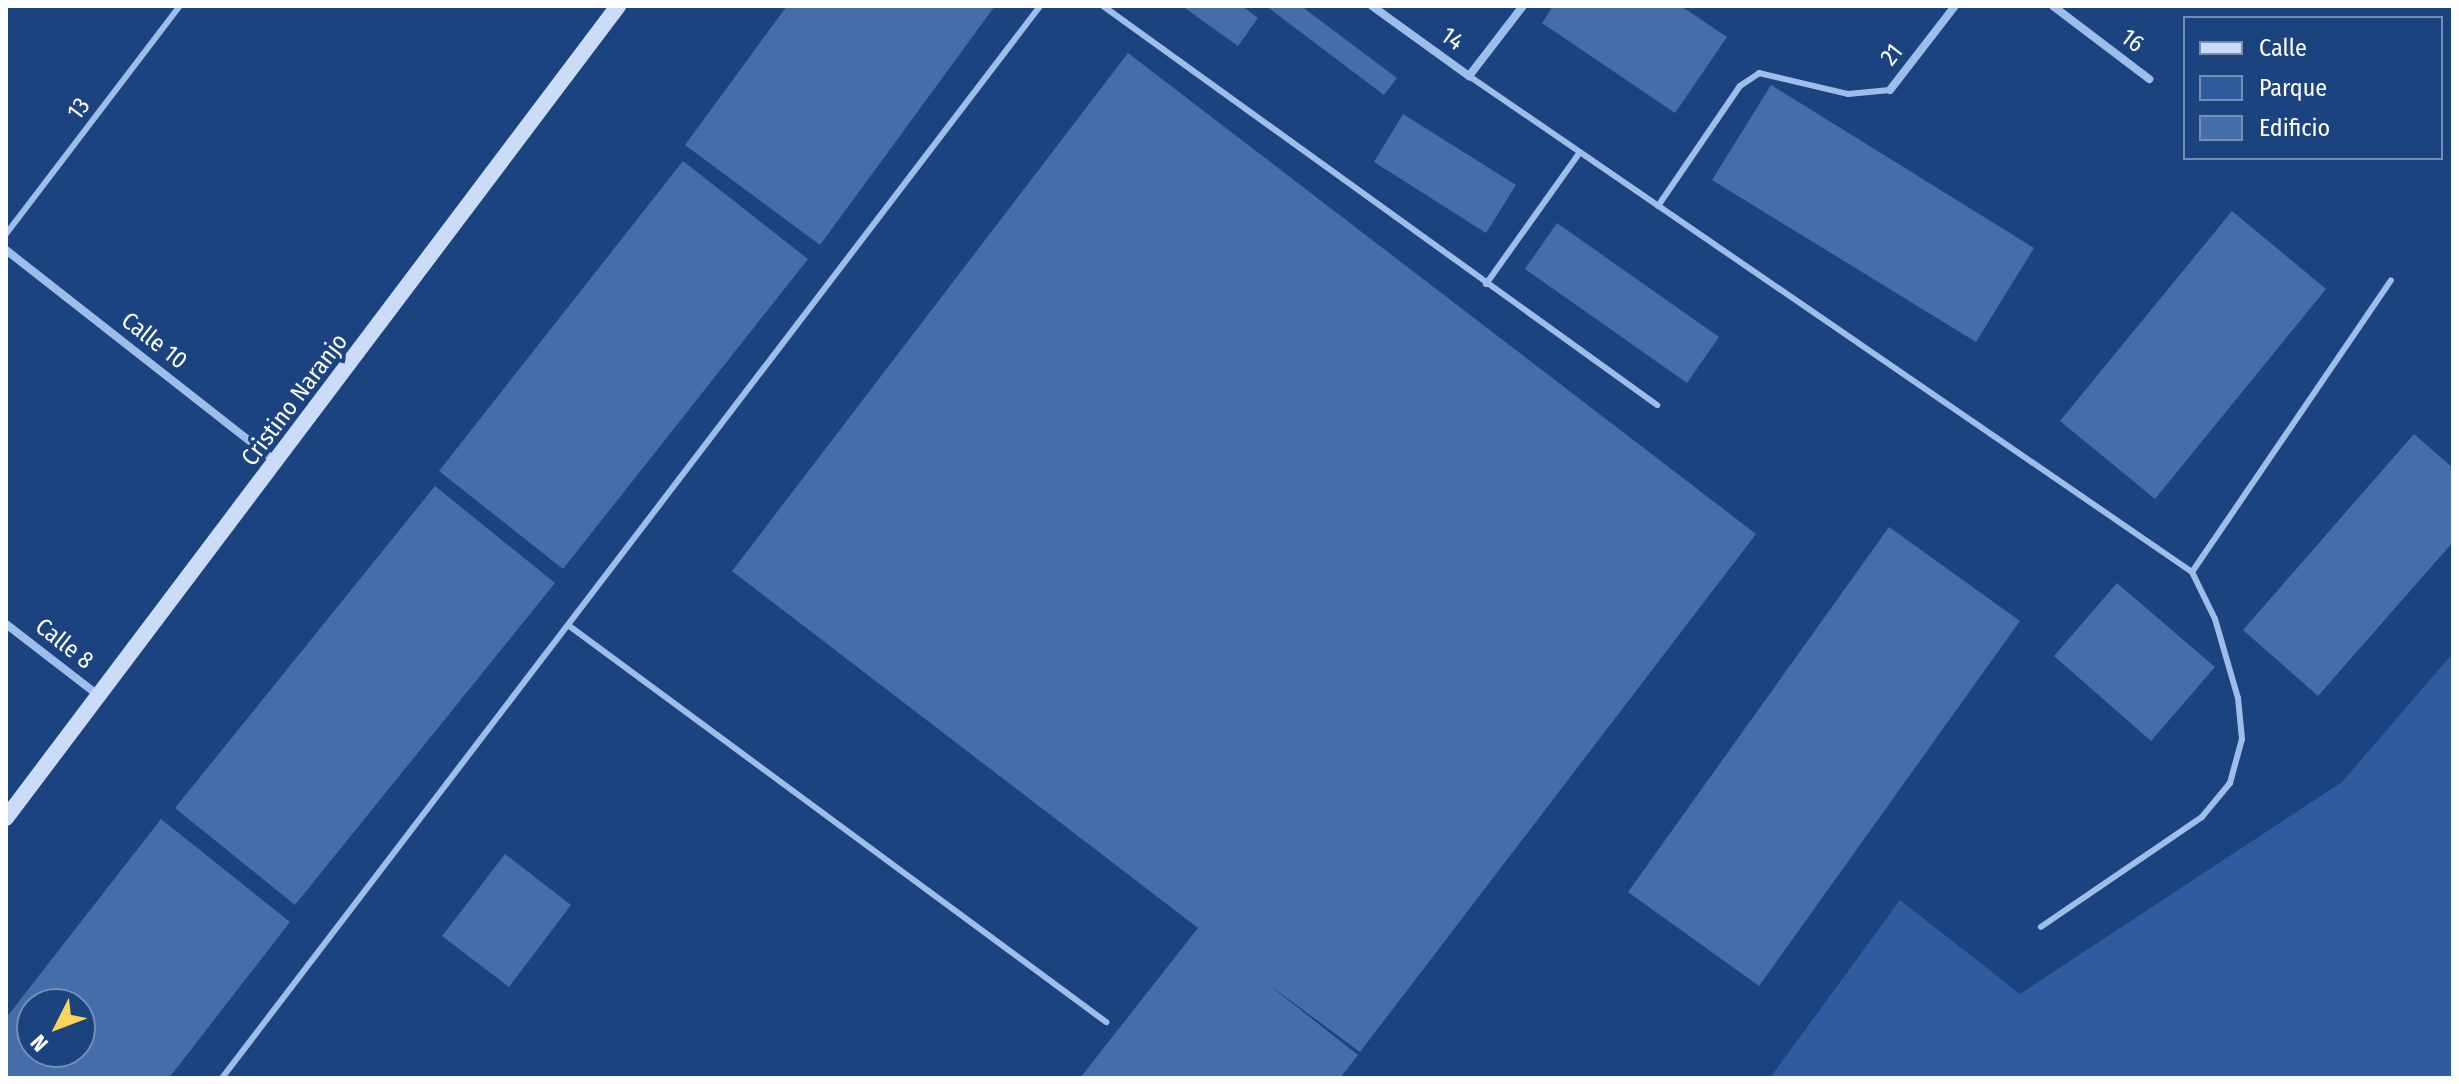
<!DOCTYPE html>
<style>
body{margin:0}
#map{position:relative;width:2459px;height:1084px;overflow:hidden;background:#1b4380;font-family:"Fira Sans Condensed",sans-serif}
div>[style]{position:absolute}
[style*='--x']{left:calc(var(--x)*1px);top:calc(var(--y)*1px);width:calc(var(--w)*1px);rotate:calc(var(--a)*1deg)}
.green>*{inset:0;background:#2e5c9f}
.building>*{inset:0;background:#446daa}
.lane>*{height:6px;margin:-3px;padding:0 3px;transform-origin:3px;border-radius:3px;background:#9fbdea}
.street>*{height:8px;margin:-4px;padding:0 4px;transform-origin:4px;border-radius:4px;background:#9fbdea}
.secondary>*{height:16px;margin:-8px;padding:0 8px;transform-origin:8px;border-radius:8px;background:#cadcf7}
span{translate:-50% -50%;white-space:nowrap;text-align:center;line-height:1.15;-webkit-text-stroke:8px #1b4380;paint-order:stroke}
.street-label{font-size:24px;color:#fff}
.frame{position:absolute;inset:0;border:8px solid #fff;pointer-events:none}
.legend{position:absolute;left:2183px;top:16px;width:260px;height:144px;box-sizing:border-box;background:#1b4380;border:2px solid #768eb3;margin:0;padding:10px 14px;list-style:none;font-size:24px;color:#fff}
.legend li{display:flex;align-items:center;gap:16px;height:40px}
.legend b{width:40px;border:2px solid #768eb3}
.north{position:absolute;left:16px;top:988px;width:80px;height:80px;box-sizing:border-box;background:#1b4380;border:2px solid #768eb3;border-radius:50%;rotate:228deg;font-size:22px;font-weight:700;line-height:32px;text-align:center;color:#fff}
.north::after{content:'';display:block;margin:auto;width:28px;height:36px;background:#fbd45c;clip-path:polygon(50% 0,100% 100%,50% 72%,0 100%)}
</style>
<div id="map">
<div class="green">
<i style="clip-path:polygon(2453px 653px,2453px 1078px,1770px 1078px,1900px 900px,2020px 994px,2342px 782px)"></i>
</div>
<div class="building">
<i style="clip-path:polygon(787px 6px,995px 6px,820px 245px,685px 145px)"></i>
<i style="clip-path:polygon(1182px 6px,1242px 6px,1258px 18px,1238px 46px)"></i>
<i style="clip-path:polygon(1266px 6px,1301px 6px,1397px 78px,1384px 95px)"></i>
<i style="clip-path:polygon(1553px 6px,1681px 6px,1727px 37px,1675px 113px,1542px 23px)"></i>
<i style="clip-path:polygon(1128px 53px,1756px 534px,1360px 1052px,1264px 981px,1358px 1055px,1340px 1078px,1080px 1078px,1198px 928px,732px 571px)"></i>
<i style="clip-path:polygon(1771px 85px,2034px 248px,1976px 342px,1712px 180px)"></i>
<i style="clip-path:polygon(1403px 114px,1516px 185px,1486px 233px,1374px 162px)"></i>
<i style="clip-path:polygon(683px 161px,808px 259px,563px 569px,439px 471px)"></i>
<i style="clip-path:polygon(2232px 211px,2326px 289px,2155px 499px,2060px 421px)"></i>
<i style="clip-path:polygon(1557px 223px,1719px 337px,1687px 383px,1525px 269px)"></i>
<i style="clip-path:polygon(2414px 434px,2453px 468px,2453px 542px,2318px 696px,2243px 630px)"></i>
<i style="clip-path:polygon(435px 486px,555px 583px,295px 905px,175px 808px)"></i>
<i style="clip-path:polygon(1889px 527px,2020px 621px,1759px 986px,1628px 892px)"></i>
<i style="clip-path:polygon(2117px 583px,2215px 667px,2151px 741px,2054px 656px)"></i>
<i style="clip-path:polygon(evenodd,161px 819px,290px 922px,169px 1078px,6px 1078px,6px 1018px,161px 819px,32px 1004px,80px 1004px,80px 1052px,32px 1052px,32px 1004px)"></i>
<i style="clip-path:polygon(505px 854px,571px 905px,509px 987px,442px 936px)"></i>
</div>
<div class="lane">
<i style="--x:1103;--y:6;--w:683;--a:35.76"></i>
<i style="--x:1469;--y:76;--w:877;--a:34.45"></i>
<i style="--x:2192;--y:572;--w:52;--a:63.9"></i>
<i style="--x:2215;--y:619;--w:82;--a:73.8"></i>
<i style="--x:2238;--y:698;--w:41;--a:84.4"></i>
<i style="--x:2242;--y:739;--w:46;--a:105.3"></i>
<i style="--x:2230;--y:783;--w:44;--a:129.5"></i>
<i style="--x:2202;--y:817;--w:195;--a:145.7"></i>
<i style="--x:1658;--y:206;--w:145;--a:-55.7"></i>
<i style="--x:1740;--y:86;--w:23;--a:-34"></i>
<i style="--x:1759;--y:73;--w:91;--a:13.3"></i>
<i style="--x:1848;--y:94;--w:42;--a:-5.4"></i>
<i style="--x:6;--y:234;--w:287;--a:-52.7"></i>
<i style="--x:1486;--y:284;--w:162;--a:-54.5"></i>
<i style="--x:2192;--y:572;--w:353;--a:-55.7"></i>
<i style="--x:568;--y:625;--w:669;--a:36.42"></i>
<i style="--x:222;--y:1078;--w:1348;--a:-52.65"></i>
</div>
<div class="street">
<i style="--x:1372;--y:6;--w:120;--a:35.8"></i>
<i style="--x:1469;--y:76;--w:88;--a:-52.4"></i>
<i style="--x:2053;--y:6;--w:121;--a:37.2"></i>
<i style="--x:1890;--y:90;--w:106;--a:-52.3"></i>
<i style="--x:6;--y:250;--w:343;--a:38.1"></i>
<i style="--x:6;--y:624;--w:116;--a:37.7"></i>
</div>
<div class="secondary">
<i style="--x:6;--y:818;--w:1017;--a:-52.99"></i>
</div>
<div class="street-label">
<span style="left:1452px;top:39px;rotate:36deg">14</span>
<span style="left:2132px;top:41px;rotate:37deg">16</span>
<span style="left:1892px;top:55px;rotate:-52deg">21</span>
<span style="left:79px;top:109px;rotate:-53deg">13</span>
<span style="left:154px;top:341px;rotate:38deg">Calle 10</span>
<span style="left:295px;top:400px;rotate:-53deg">Cristino Naranjo</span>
<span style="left:64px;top:644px;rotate:38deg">Calle 8</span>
</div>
<div class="frame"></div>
<ul class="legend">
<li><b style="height:10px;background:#cadcf7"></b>Calle</li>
<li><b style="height:22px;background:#2e5c9f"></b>Parque</li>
<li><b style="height:22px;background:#446daa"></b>Edificio</li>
</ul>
<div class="north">N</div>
</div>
